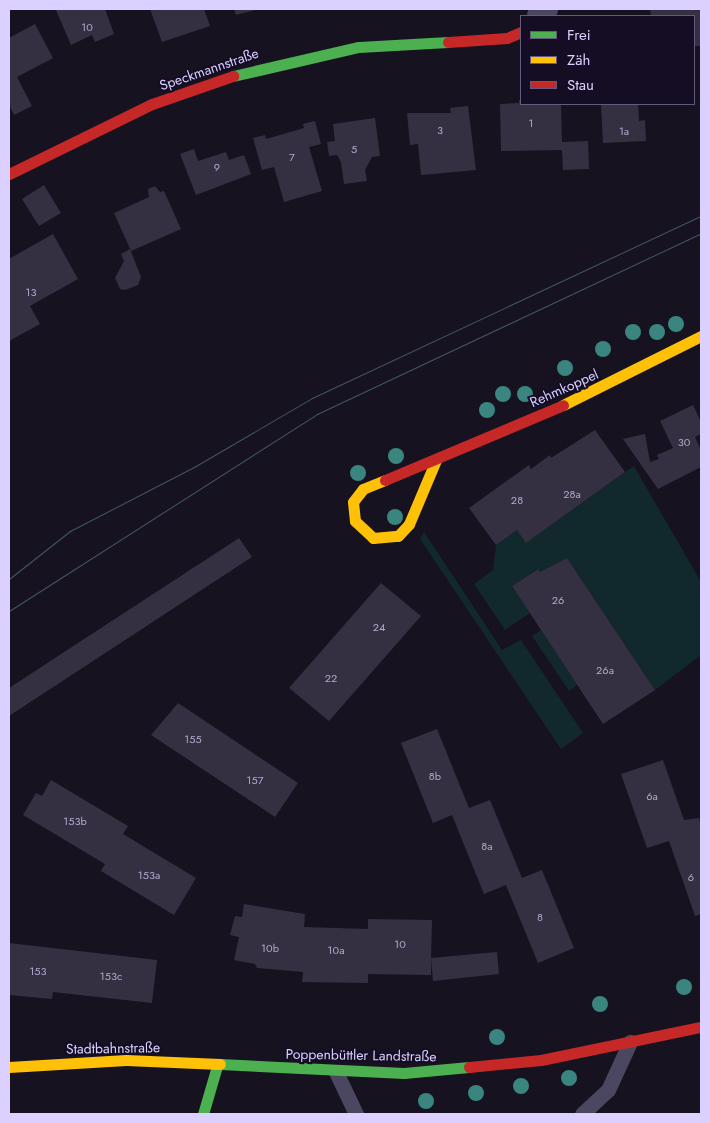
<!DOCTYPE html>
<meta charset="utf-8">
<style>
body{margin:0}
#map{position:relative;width:710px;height:1123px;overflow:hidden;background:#16121f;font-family:Jost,sans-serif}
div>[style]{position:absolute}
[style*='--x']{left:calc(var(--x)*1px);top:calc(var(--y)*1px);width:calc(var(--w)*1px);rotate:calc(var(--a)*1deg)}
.green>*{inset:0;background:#11282c}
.building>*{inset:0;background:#353041}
.lane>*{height:15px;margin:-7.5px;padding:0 7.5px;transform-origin:7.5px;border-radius:7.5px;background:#4c4760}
.street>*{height:28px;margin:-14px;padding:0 14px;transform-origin:14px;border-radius:14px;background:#4c4760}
.fast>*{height:11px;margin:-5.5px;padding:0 5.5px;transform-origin:5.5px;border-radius:5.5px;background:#4caf50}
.slow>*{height:11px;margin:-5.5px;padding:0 5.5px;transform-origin:5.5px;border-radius:5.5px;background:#ffc107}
.jam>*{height:11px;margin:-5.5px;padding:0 5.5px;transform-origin:5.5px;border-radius:5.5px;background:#c62828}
.tram>*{height:1px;margin:-0.5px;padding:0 0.5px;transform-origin:0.5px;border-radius:0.5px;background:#44556a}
.trees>*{width:16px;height:16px;margin:-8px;border-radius:50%;background:#3a8580}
span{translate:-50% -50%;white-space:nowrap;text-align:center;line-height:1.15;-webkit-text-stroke:4px #140d24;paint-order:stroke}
.number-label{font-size:11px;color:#b2a8d0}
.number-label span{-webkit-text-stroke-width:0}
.street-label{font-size:14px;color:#dbd0ff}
.frame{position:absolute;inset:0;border:10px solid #dbd0ff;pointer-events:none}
.legend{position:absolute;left:520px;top:15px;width:175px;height:90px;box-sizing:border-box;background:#140d24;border:1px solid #645b7c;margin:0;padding:6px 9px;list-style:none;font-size:15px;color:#dbd0ff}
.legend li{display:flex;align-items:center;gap:10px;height:25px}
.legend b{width:25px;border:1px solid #645b7c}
</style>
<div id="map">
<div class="green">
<i style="clip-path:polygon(634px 466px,701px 582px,701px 655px,655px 690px,567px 558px,540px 572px,537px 569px,512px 586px,530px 613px,505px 630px,474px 584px,493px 570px,496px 545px,517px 530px,527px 542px)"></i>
<i style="clip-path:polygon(424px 532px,502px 650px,521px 640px,583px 733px,561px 749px,420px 539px)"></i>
<i style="clip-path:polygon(541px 630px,577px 685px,569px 691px,532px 636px)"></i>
</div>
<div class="building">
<i style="clip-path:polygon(59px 9px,105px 9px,114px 34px,95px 42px,92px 35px,71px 45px,56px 10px)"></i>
<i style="clip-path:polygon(150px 9px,204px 9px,210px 26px,162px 42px)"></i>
<i style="clip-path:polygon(234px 9px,259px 9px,236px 15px)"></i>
<i style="clip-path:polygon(650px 9px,701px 9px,701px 46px,694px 46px,694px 16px,651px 16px)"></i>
<i style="clip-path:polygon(35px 24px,53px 58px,17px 77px,32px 106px,14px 115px,9px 104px,9px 38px)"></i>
<i style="clip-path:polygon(519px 99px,521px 104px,561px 104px,562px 142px,588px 141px,589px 169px,563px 170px,562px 150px,501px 151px,500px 104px,519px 103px)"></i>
<i style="clip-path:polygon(601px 104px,638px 104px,639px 121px,645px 120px,646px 141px,603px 143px)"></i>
<i style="clip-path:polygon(468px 106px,476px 170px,421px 175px,418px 144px,410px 145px,407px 113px,451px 113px,450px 108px)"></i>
<i style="clip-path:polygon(375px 118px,380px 156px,372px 157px,365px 170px,367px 181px,344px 184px,341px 162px,337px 155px,329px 156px,327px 142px,335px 141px,333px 124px)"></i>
<i style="clip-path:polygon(315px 121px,321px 144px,309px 147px,322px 191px,284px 202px,274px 167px,262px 170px,253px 138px,265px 135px,266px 139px,304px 128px,303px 124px)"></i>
<i style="clip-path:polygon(194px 149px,198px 161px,226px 152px,229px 160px,244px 155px,251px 174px,196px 195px,180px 154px)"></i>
<i style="clip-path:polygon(44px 185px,61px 213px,39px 226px,22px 199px)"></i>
<i style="clip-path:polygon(155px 186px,160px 192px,164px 191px,181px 229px,131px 251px,114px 213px,149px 197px,148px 189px)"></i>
<i style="clip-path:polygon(53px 234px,78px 279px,30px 306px,40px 324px,9px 341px,9px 259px)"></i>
<i style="clip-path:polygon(130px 249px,141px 277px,138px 285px,125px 290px,120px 289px,115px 278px,124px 261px,121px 254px)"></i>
<i style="clip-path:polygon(693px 405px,701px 422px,701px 434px,695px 437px,701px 450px,701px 467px,658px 489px,623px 439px,645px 434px,650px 462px,659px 459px,657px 455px,673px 448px,660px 421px)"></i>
<i style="clip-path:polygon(595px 430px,625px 472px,526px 543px,517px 530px,496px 545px,469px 508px,529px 465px,531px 469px,550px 455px,551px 458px)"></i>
<i style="clip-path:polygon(239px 538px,252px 557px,9px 716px,9px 688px)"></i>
<i style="clip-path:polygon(567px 558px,655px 690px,603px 724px,512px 586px,538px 569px,540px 572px)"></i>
<i style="clip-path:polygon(381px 583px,421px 616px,329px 721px,289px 688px)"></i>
<i style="clip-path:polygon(178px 703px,298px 783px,275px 817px,151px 735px)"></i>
<i style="clip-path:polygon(437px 729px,469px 808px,490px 800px,522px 878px,542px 870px,574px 948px,538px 963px,506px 885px,484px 894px,452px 815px,433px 823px,401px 743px)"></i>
<i style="clip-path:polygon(663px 760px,684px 820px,699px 818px,701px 824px,701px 914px,695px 916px,669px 841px,647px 848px,621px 774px)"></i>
<i style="clip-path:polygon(51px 780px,128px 826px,123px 834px,196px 878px,174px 915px,101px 871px,105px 864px,23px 815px,36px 793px,42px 796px)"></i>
<i style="clip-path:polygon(244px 904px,305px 914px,304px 927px,368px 929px,368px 919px,432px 920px,431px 958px,497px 952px,499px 974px,433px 981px,431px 958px,431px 975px,368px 974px,368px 983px,302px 982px,303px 972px,257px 968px,255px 964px,234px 960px,239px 937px,230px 935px,235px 916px,242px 917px)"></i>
<i style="clip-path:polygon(9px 943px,157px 960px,152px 1003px,53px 992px,52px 999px,9px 995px)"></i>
</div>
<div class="lane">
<i style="--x:336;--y:1072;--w:47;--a:64.5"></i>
<i style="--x:582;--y:1114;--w:35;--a:-43"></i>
<i style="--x:608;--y:1090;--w:53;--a:-65.4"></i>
</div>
<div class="street">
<i style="--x:541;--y:16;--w:8;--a:-67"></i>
</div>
<div class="fast">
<i style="--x:233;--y:76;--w:129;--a:-13"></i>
<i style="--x:359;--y:47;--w:89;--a:-3.2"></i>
<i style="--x:220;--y:1064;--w:184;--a:2.8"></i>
<i style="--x:404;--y:1073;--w:65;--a:-5.3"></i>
<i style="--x:203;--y:1114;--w:50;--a:-73.7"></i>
</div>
<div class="slow">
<i style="--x:563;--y:405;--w:154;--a:-26.6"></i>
<i style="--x:385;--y:480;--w:24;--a:158"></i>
<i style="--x:363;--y:489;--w:16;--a:128"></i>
<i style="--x:353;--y:502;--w:19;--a:84"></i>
<i style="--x:355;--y:521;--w:25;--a:43"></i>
<i style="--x:373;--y:538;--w:25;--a:-5"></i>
<i style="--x:398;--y:536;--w:16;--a:-47"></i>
<i style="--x:409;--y:524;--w:69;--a:-67.1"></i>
<i style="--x:9;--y:1067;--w:117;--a:-3.4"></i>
<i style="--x:126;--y:1060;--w:94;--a:2.4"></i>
</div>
<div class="jam">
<i style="--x:448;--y:42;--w:59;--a:-3.9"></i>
<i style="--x:507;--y:38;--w:15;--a:-23"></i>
<i style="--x:9;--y:174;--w:159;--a:-26.1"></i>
<i style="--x:152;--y:104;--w:86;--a:-19.1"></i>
<i style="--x:385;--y:480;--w:193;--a:-22.8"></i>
<i style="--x:469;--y:1067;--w:72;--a:-5.6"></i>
<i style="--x:541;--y:1060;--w:163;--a:-11.7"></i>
</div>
<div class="tram">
<i style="--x:9;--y:579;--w:78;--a:-38.2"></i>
<i style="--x:70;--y:531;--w:140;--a:-27.3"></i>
<i style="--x:194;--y:467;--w:137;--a:-30.3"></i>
<i style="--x:312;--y:398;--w:429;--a:-25.1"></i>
<i style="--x:9;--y:611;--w:366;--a:-32.6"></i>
<i style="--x:317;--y:414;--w:425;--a:-25.2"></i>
</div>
<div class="trees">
<i style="left:676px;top:324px"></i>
<i style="left:633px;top:332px"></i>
<i style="left:657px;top:332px"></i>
<i style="left:603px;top:349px"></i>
<i style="left:565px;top:368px"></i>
<i style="left:503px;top:394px"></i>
<i style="left:525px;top:394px"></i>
<i style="left:487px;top:410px"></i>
<i style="left:396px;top:456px"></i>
<i style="left:358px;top:473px"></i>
<i style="left:395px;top:517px"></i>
<i style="left:684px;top:987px"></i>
<i style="left:600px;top:1004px"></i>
<i style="left:497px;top:1037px"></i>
<i style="left:569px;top:1078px"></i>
<i style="left:521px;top:1086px"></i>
<i style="left:476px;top:1093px"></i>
<i style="left:426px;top:1101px"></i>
</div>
<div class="number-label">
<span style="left:87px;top:27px">10</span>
<span style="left:531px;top:123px">1</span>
<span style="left:440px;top:130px">3</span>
<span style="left:624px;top:131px">1a</span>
<span style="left:354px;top:149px">5</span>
<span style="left:292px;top:157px">7</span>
<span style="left:217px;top:167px">9</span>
<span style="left:31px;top:292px">13</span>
<span style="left:684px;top:442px">30</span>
<span style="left:572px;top:494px">28a</span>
<span style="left:517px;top:500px">28</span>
<span style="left:558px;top:600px">26</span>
<span style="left:379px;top:627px">24</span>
<span style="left:605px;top:670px">26a</span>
<span style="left:331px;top:678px">22</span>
<span style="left:193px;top:739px">155</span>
<span style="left:435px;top:776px">8b</span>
<span style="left:255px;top:780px">157</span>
<span style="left:652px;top:796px">6a</span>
<span style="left:75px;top:821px">153b</span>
<span style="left:487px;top:846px">8a</span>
<span style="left:149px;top:875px">153a</span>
<span style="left:691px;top:877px">6</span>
<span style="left:540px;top:917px">8</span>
<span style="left:400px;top:944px">10</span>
<span style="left:270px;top:948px">10b</span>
<span style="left:336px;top:950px">10a</span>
<span style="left:38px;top:971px">153</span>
<span style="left:111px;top:976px">153c</span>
</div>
<div class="street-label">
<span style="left:209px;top:69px;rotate:-19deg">Speckmannstraße</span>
<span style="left:564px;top:388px;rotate:-24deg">Rehmkoppel</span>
<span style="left:113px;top:1048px;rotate:-1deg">Stadtbahnstraße</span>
<span style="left:361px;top:1055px;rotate:1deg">Poppenbüttler Landstraße</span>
</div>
<div class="frame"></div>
<ul class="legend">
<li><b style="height:6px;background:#4caf50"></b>Frei</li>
<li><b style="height:6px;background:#ffc107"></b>Zäh</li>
<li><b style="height:6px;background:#c62828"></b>Stau</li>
</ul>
</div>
